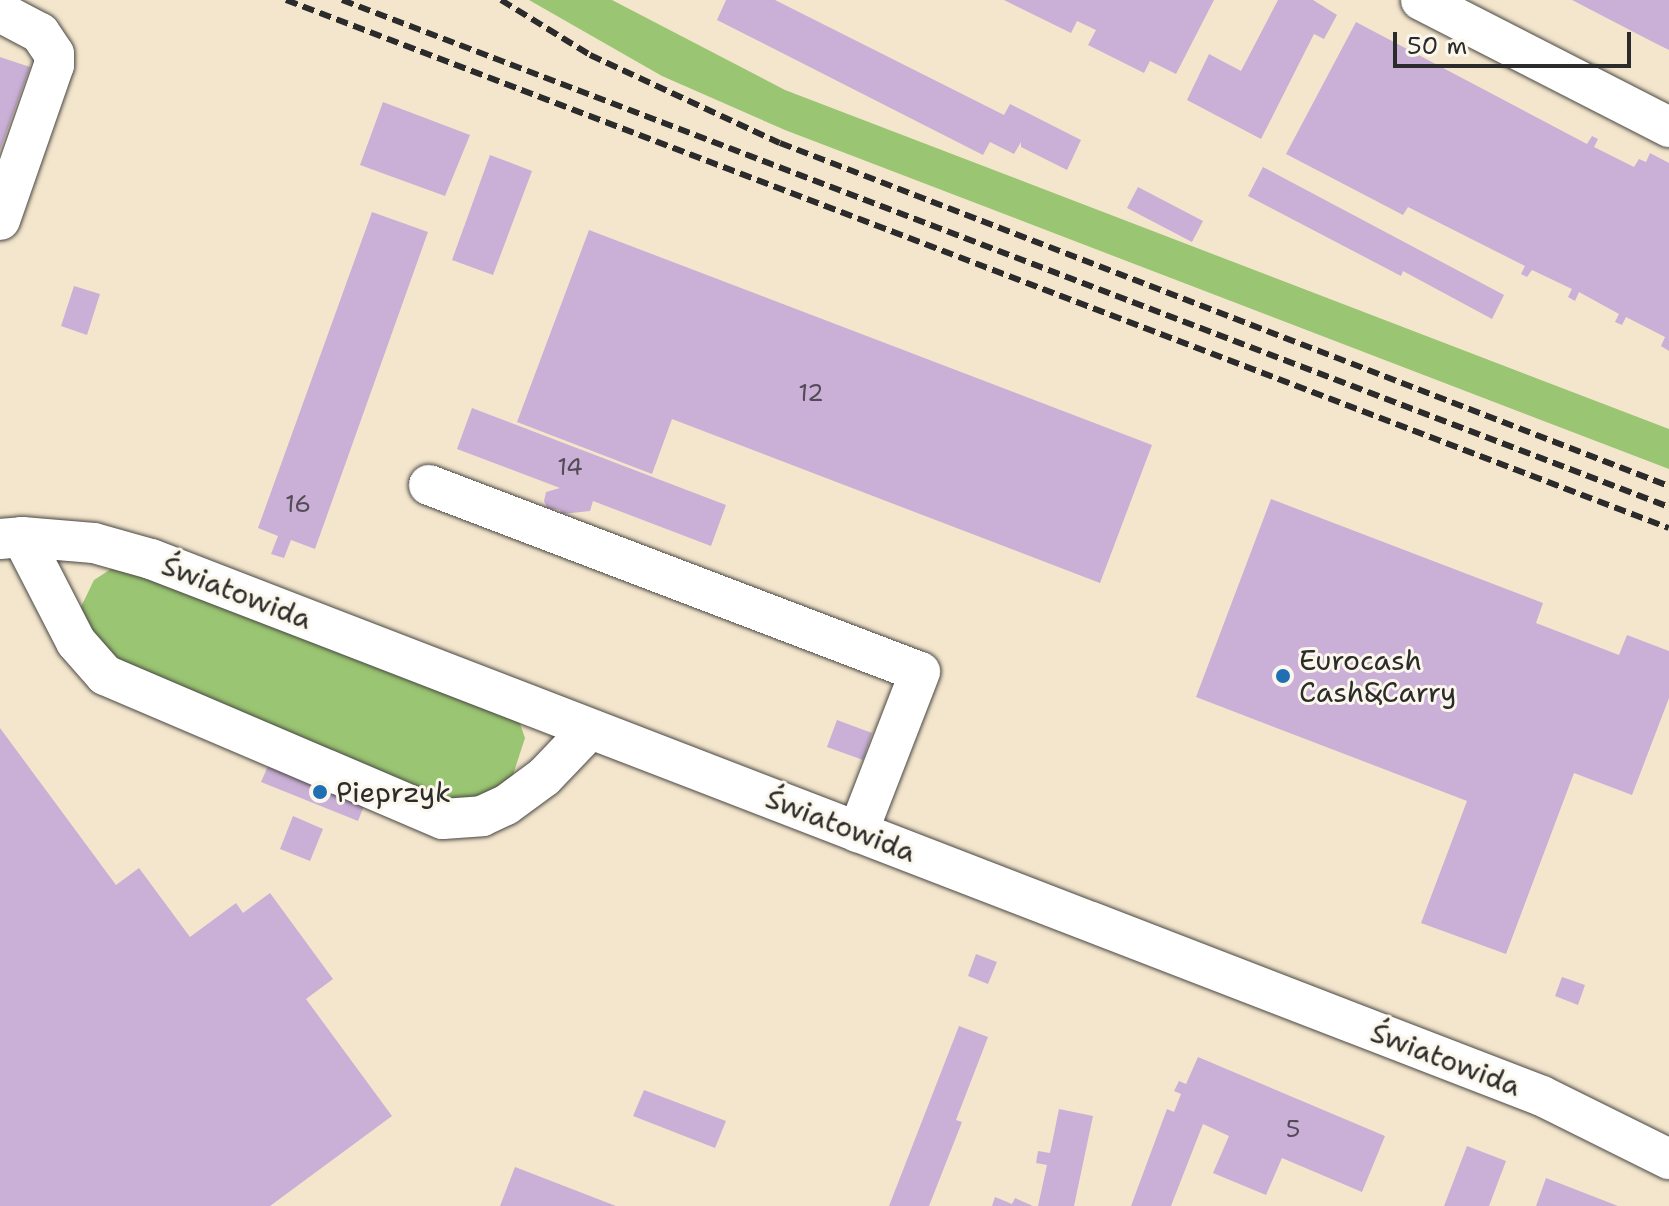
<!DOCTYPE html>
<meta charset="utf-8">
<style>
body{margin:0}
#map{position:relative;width:1669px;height:1206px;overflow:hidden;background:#f4e6cd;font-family:"Shantell Sans",sans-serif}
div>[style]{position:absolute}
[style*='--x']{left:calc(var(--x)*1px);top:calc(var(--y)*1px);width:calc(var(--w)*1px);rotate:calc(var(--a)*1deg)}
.green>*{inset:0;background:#9ac572}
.building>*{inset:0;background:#caafd6}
.roads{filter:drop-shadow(0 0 2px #494743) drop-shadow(0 0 2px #494743)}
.minor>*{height:40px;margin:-20px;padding:0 20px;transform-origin:20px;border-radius:20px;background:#fff}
.rail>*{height:6px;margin-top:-3px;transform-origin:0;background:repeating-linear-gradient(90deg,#2b2b2b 0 12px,transparent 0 18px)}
.dots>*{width:22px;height:22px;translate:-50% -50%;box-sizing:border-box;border:4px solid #fbf7ec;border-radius:50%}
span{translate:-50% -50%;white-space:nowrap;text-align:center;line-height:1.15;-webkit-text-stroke:6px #fbf7ec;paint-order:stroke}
.number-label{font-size:24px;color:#534c56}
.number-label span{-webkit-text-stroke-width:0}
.street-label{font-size:28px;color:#2b2b2b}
.poi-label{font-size:28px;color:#2b2b2b}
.left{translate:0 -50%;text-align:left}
.scale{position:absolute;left:1393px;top:32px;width:238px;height:36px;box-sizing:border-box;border:4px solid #2b2b2b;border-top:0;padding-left:10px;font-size:24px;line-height:28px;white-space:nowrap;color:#2b2b2b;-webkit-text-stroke:6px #fbf7ec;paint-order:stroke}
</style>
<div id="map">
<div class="green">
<i style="clip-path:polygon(529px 0,612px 0,785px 90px,1669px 429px,1669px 469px,785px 130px,662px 76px)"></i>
<i style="clip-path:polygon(134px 554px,511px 698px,525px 738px,510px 784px,501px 795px,451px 803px,115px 666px,79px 611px,94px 580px)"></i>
</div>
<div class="building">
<i style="clip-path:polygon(726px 0,775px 0,1004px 115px,1010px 104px,1081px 140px,1067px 170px,1021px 147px,1021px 142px,1014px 154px,990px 142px,983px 155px,717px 20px)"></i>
<i style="clip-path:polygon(1004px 0,1214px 0,1176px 74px,1150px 61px,1144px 73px,1088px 45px,1096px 30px,1077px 21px,1071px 33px)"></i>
<i style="clip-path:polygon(1278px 0,1313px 0,1337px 15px,1324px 39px,1314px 34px,1261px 139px,1187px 100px,1209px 54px,1241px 71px)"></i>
<i style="clip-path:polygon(1572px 0,1669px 0,1669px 50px,1651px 41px)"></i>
<i style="clip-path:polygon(1356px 22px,1587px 144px,1592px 136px,1598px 139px,1594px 147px,1634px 167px,1639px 159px,1646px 162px,1650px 153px,1669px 163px,1669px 351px,1661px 346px,1665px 337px,1626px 317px,1622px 325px,1615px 322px,1619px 314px,1579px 292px,1575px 301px,1568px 297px,1572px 289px,1532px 270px,1527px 277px,1521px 274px,1525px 266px,1408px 207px,1403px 215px,1286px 154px)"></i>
<i style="clip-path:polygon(0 57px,30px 67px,0 150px)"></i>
<i style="clip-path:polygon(383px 102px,470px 135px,445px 196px,360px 165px)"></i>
<i style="clip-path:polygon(490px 155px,532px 171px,493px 275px,452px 260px)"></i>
<i style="clip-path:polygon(1263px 167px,1504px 295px,1492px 319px,1403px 271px,1401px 276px,1248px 196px)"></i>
<i style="clip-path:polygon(1138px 187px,1203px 221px,1192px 242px,1127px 208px)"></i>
<i style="clip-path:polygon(372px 212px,428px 232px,315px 549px,291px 540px,284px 558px,271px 554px,278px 536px,258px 528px)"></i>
<i style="clip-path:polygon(589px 230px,1152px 445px,1100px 583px,672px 419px,652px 474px,517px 422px)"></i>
<i style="clip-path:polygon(74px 286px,100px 294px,87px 335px,61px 326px)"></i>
<i style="clip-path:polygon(472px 408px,726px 505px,711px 546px,593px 501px,590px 511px,562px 514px,560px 510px,547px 508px,544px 501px,546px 492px,560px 488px,457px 449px)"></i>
<i style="clip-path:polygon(1271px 499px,1543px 603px,1536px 623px,1619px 655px,1627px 635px,1669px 651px,1669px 698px,1632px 795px,1574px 773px,1506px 954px,1421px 923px,1467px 801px,1196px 697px)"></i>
<i style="clip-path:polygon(837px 720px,872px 733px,863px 760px,827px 747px)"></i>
<i style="clip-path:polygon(0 728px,116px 885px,139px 868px,190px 937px,236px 903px,243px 913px,270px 893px,333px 979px,306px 999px,392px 1116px,270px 1206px,0 1206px)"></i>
<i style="clip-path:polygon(271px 759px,367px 798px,358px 821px,261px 782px)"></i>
<i style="clip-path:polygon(293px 816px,323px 829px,310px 861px,280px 849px)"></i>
<i style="clip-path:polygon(976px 954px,997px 962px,988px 984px,968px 976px)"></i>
<i style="clip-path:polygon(1562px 977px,1585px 985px,1578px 1005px,1555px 996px)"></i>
<i style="clip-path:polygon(959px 1026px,988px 1037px,956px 1120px,962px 1122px,929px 1206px,889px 1206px)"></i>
<i style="clip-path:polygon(1198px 1057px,1385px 1136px,1362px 1192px,1282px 1158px,1266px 1195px,1213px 1173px,1229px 1136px,1203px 1124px,1171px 1206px,1131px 1206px,1167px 1109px,1174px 1112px,1181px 1094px,1174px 1091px,1179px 1081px,1186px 1084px)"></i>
<i style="clip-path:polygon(644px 1090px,726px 1121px,715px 1148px,633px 1116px)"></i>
<i style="clip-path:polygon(1059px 1109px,1093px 1116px,1074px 1206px,1038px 1206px,1047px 1165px,1036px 1163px,1038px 1151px,1050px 1153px)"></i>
<i style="clip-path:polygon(1467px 1146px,1506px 1161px,1489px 1206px,1444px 1206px)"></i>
<i style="clip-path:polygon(515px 1167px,616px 1206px,500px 1206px)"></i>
<i style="clip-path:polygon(1546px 1178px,1618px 1206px,1536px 1206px)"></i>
<i style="clip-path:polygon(995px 1197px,1012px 1204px,1015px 1198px,1033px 1206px,992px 1206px)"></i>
</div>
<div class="roads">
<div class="minor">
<i style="--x:1421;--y:0;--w:279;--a:27.1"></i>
<i style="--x:0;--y:12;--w:45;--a:27.7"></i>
<i style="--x:40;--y:33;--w:25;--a:56"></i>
<i style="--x:54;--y:54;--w:11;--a:90"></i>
<i style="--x:54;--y:65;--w:164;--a:109.2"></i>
<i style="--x:429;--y:485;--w:525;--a:20.85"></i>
<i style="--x:920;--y:672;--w:172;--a:111.2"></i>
<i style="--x:22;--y:537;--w:118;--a:62.8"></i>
<i style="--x:76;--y:642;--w:44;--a:48.7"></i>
<i style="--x:105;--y:675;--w:367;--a:23.1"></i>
<i style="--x:443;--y:819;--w:39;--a:-4"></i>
<i style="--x:482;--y:816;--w:26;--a:-25"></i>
<i style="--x:506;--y:805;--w:47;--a:-36.4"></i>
<i style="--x:544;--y:777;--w:66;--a:-46.2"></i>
<i style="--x:0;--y:539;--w:22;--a:-5"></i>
<i style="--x:22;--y:537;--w:72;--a:4.8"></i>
<i style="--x:94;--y:543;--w:59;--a:15.7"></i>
<i style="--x:151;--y:559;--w:1491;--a:21.11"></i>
<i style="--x:1542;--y:1096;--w:142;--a:26.4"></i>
</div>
</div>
<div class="rail">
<i style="--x:286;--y:0;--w:1480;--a:20.9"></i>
<i style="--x:342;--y:0;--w:1421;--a:20.91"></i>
<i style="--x:501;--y:0;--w:105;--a:31.7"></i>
<i style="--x:590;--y:55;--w:209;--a:24.9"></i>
<i style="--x:780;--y:143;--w:953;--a:21.1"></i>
</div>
<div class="dots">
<i style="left:1283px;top:676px;background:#1f6fb2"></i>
<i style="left:320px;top:792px;background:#1f6fb2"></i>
</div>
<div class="number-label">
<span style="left:811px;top:394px">12</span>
<span style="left:570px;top:468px">14</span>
<span style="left:298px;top:505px">16</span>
<span style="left:1293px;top:1130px">5</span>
</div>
<div class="street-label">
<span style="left:237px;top:592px;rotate:21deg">Światowida</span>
<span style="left:841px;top:825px;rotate:21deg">Światowida</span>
<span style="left:1446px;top:1059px;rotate:21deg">Światowida</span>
</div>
<div class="poi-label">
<span class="left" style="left:1299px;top:676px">Eurocash<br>Cash&amp;Carry</span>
<span class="left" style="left:336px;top:792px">Pieprzyk</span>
</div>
<div class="scale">50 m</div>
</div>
